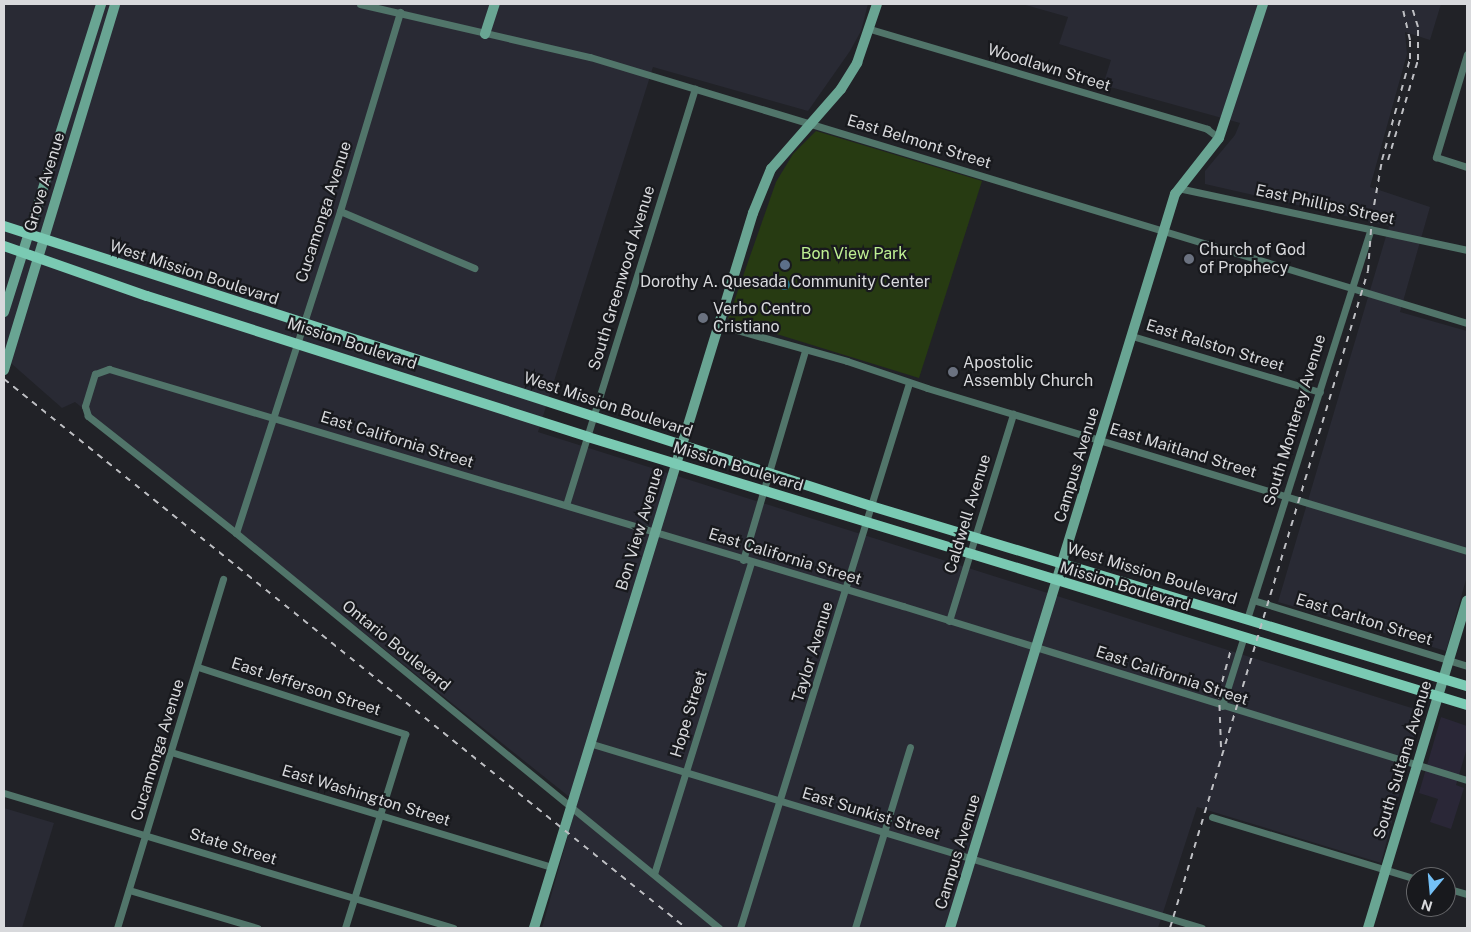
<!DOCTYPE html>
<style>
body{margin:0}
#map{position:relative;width:1471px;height:932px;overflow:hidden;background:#212227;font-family:"Public Sans",sans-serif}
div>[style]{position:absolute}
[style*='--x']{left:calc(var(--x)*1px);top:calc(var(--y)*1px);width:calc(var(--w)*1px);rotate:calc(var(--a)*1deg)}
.commercial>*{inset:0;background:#2a2737}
.built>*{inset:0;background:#292a34}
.green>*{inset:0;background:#273b12}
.water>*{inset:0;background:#207084}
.round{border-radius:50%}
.street>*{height:7px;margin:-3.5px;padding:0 3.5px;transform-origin:3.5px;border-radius:3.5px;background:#51756a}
.secondary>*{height:10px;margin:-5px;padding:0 5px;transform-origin:5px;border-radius:5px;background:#69a593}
.primary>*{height:10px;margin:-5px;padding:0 5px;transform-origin:5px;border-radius:5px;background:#7acab3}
.rail>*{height:2px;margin-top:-1px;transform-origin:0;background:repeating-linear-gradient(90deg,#bebfc3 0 6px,transparent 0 12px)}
.dots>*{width:14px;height:14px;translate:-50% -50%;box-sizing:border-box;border:2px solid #18191d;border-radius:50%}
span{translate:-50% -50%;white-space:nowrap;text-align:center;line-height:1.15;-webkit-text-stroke:4.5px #18191d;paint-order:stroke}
.street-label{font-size:16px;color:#d8d9dc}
.poi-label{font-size:16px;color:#d8d9dc}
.left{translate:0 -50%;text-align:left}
.park-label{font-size:16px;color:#beef92}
.frame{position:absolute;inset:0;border:5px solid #d8d9dc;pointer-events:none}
.north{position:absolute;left:1406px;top:867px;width:50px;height:50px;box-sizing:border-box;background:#18191d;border:1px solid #656669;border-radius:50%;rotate:197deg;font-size:14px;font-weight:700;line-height:20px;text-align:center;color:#d8d9dc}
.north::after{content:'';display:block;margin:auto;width:18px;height:22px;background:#74c0f6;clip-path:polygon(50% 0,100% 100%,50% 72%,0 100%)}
</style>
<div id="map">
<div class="commercial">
<i style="clip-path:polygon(1441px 717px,1467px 726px,1467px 748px,1456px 785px,1464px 788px,1451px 829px,1430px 822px,1438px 799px,1419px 793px)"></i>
</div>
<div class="built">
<i style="clip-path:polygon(4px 4px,868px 4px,861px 31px,850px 51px,808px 111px,653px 67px,538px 432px,1421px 711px,1381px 863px,1197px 807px,1158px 928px,542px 928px,577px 803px,75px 402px,62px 408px,4px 357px)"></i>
<i style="clip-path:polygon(1022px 4px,1441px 4px,1430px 40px,1405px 32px,1407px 54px,1370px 187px,1430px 207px,1400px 312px,1467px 331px,1467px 576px,1446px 651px,1278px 602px,1389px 226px,1205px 184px,1205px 171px,1235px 135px,1240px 123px,1103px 85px,1111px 60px,1059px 44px,1068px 17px)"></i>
<i style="clip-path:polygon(4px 808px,54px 823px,22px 928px,4px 928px)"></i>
</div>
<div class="green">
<i style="clip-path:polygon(816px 131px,982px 181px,919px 378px,728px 319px,776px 182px,793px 154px)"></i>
</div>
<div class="water">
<i class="round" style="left:778.5px;top:278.5px;width:11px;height:11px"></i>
</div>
<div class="street">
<i style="--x:360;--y:4;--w:236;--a:13"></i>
<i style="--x:590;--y:57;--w:916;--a:16.87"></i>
<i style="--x:870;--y:29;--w:352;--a:16.5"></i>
<i style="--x:1207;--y:129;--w:15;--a:37"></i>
<i style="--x:1467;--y:54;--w:108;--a:106.8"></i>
<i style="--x:1436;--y:157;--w:33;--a:18"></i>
<i style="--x:1178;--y:188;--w:296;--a:12.1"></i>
<i style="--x:340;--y:211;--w:146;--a:23"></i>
<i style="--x:719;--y:325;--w:133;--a:15.7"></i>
<i style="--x:847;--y:361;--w:84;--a:18.6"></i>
<i style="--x:927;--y:388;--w:564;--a:16.8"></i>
<i style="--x:1132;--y:336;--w:196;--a:16.6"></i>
<i style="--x:566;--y:505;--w:436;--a:-72.8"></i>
<i style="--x:236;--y:533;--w:338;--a:-72.1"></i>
<i style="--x:340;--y:211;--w:208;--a:-73.2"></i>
<i style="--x:743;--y:560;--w:218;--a:-73.5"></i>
<i style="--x:1253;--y:600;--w:224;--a:17.1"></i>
<i style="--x:1247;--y:619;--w:409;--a:-72.4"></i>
<i style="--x:949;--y:621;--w:217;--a:-72.8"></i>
<i style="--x:198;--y:667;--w:218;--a:17.9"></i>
<i style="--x:405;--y:734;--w:203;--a:107.2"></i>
<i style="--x:1222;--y:706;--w:70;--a:-72.6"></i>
<i style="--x:589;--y:743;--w:640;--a:16.79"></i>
<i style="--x:171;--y:752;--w:398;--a:16.8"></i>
<i style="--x:4;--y:793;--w:469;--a:16.7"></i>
<i style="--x:1212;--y:817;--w:213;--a:16.9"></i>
<i style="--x:654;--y:874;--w:327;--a:-72.7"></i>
<i style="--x:1446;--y:888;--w:22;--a:16"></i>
<i style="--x:129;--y:890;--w:134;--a:16.5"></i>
<i style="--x:117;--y:928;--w:365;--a:-73.1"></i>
<i style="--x:719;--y:928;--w:624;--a:-140.72"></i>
<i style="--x:236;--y:533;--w:189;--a:-141.7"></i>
<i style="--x:88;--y:416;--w:10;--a:-107"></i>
<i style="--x:85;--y:406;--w:34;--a:-73"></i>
<i style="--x:95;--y:374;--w:15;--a:-20"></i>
<i style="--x:109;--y:369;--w:829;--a:16.62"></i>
<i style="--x:903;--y:606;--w:590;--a:17.15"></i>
<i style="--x:740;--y:928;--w:571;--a:-72.77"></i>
<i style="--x:855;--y:928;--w:189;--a:-73.1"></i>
</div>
<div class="secondary">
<i style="--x:485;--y:34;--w:32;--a:-72"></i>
<i style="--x:4;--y:312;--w:323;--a:-72.5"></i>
<i style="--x:4;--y:370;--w:382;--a:-73.1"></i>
<i style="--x:534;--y:928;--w:748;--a:-72.97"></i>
<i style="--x:753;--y:213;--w:48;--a:-67.8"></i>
<i style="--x:771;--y:169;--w:106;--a:-48.8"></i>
<i style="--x:841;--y:89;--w:31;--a:-58"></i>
<i style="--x:857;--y:63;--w:62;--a:-71.3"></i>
<i style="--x:950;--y:928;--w:768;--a:-72.96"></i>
<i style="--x:1175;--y:194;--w:71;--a:-51.8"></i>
<i style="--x:1219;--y:138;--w:141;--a:-71.8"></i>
<i style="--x:1368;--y:928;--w:342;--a:-73.2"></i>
</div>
<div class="primary">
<i style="--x:4;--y:226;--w:911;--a:17.9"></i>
<i style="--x:871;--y:506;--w:623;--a:16.81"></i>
<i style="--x:4;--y:246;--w:151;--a:19.3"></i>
<i style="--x:147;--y:296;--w:463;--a:17.7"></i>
<i style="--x:588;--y:437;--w:919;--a:16.96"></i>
</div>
<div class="rail">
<i style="--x:1388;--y:160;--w:104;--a:-73.3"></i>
<i style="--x:1418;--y:60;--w:33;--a:-90"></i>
<i style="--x:1418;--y:27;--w:24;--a:-107"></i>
<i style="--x:4;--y:379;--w:876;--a:38.83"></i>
<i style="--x:1221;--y:747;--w:54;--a:-92.1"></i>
<i style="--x:1219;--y:693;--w:46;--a:-74.7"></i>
<i style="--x:1170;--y:928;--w:686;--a:-73.23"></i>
<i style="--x:1368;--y:271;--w:54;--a:-85.8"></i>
<i style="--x:1372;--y:217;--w:58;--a:-80"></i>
<i style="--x:1382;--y:160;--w:105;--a:-74.5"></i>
<i style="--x:1410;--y:59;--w:19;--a:-90"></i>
<i style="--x:1410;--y:40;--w:37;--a:-103"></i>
</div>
<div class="dots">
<i style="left:1189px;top:259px;background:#6b7280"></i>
<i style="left:785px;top:265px;background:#5c6f8a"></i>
<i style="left:703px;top:318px;background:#6b7280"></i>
<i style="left:953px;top:372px;background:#6b7280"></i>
</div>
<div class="street-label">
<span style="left:1049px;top:68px;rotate:17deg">Woodlawn Street</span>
<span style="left:919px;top:142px;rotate:17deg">East Belmont Street</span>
<span style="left:45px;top:182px;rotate:-73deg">Grove Avenue</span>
<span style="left:1325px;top:205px;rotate:12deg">East Phillips Street</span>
<span style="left:324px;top:212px;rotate:-72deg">Cucamonga Avenue</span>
<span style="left:194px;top:273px;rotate:18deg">West Mission Boulevard</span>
<span style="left:622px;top:278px;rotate:-73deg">South Greenwood Avenue</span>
<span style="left:352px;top:344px;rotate:18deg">Mission Boulevard</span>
<span style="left:1215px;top:346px;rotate:17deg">East Ralston Street</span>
<span style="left:608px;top:405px;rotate:18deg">West Mission Boulevard</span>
<span style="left:1295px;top:420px;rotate:-73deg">South Monterey Avenue</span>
<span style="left:397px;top:440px;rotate:17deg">East California Street</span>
<span style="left:1183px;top:451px;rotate:17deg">East Maitland Street</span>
<span style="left:1077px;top:465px;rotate:-73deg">Campus Avenue</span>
<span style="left:738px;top:467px;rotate:17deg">Mission Boulevard</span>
<span style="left:968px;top:514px;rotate:-73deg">Caldwell Avenue</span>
<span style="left:640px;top:529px;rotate:-73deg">Bon View Avenue</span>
<span style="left:785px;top:557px;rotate:17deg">East California Street</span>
<span style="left:1152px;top:574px;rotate:17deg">West Mission Boulevard</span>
<span style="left:1125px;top:587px;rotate:17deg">Mission Boulevard</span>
<span style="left:1364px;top:620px;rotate:17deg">East Carlton Street</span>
<span style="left:396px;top:646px;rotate:39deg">Ontario Boulevard</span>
<span style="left:813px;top:652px;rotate:-73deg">Taylor Avenue</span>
<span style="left:1172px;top:676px;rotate:18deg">East California Street</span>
<span style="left:306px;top:687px;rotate:18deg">East Jefferson Street</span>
<span style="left:689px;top:714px;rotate:-73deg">Hope Street</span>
<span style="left:158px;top:750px;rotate:-73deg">Cucamonga Avenue</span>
<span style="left:1403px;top:760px;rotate:-73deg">South Sultana Avenue</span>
<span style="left:366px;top:796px;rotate:17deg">East Washington Street</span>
<span style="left:871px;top:814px;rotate:17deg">East Sunkist Street</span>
<span style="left:233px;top:847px;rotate:17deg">State Street</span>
<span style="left:958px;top:852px;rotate:-73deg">Campus Avenue</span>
</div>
<div class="poi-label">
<span class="left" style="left:1199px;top:259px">Church of God<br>of Prophecy</span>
<span style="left:785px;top:282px">Dorothy A. Quesada Community Center</span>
<span class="left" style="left:713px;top:318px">Verbo Centro<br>Cristiano</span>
<span class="left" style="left:963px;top:372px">Apostolic<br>Assembly Church</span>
</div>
<div class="park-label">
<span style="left:854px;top:254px">Bon View Park</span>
</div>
<div class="frame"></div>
<div class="north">N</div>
</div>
